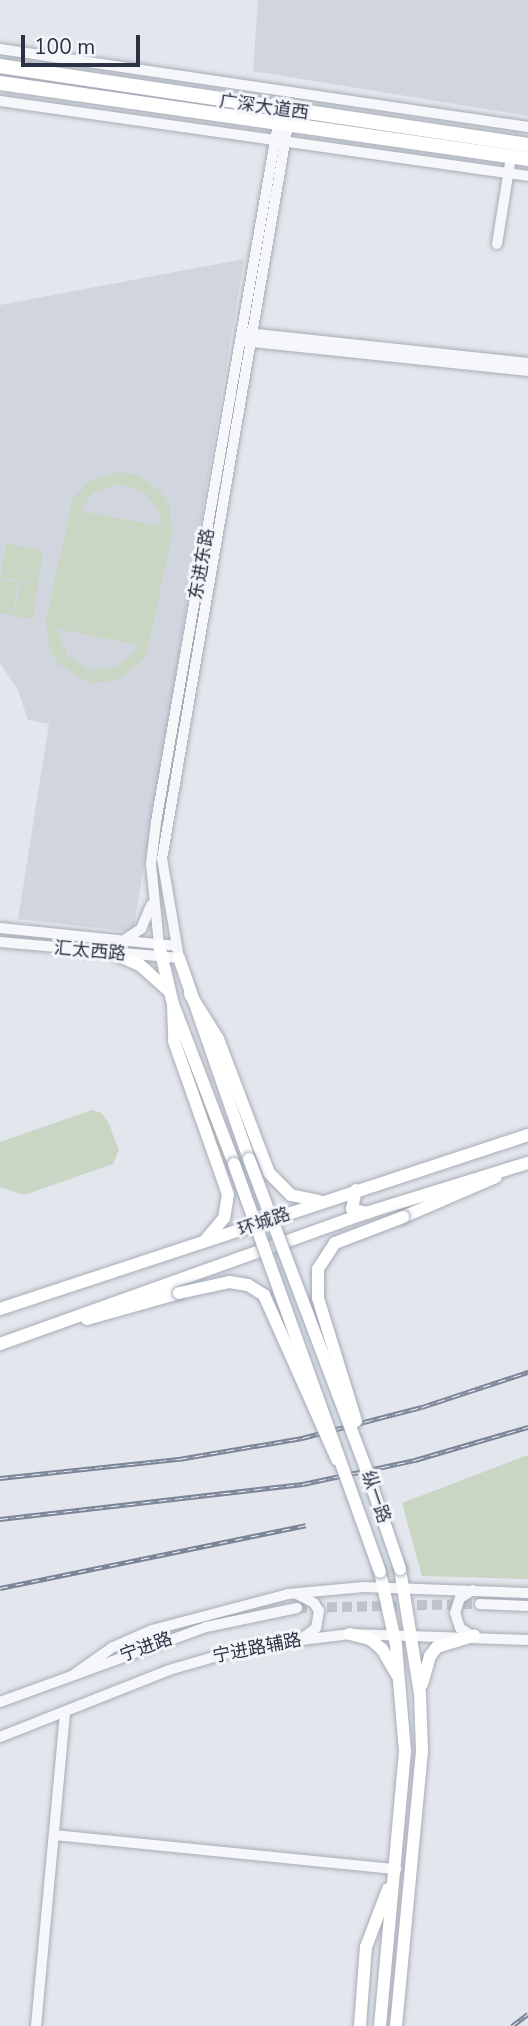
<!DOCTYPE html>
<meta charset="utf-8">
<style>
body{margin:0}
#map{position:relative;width:528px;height:2026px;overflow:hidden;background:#e3e6ec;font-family:"Nunito Sans","Noto Sans SC",sans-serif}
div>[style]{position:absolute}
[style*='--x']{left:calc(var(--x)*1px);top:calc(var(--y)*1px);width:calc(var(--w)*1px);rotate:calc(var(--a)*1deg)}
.built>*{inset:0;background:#d1d5de}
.green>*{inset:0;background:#c8d6c3}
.minor-tunnel>*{height:10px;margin-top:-5px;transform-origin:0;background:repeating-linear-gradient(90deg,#bec2cb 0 10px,transparent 0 15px)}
.roads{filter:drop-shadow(0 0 2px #a7adb7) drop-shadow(0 0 2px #a7adb7)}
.minor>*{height:10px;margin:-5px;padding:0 5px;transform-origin:5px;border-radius:5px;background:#f6f7fa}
.major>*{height:12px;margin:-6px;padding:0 6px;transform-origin:6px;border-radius:6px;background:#fff}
.highway>*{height:14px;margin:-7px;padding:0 7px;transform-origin:7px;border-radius:7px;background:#fff}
.rail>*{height:5px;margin-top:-2.5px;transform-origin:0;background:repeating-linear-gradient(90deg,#f3f5f9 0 8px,#7b8597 0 16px);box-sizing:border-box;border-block:2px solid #7b8597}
.bridges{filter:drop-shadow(0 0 2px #a1aab8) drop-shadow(0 0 2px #a1aab8)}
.major-bridge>*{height:12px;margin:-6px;padding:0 6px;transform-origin:6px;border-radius:6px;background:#fff}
span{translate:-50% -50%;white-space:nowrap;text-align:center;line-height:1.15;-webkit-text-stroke:6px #f3f5f9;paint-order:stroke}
.street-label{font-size:18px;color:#293345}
.scale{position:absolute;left:21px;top:35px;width:119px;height:32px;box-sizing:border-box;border:4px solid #293345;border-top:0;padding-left:9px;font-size:21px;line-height:24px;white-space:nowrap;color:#293345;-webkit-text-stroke:5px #f3f5f9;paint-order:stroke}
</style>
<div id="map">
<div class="built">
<i style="clip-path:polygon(258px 0,528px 0,528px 116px,253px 71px)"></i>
<i style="clip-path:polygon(244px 259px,133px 932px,18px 919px,49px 724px,28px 720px,18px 690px,0 663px,0 305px)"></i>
</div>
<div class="green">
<i style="clip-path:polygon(evenodd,120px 472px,138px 475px,161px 492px,170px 508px,172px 535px,146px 657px,118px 680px,90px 683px,58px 664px,49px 648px,46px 620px,73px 498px,92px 479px,120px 472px,119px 484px,146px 494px,159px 512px,161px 526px,80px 511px,92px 493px,119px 484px,120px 472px,58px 630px,58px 629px,139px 645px,120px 666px,92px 671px,67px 656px,58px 630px)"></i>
<i style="clip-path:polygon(6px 544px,24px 547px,19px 580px,0 578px)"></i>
<i style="clip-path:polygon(25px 547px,43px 550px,38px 584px,20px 581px)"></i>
<i style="clip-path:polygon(0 579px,18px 582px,13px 615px,0 613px)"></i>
<i style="clip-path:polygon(20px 582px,38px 585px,33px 619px,14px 616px)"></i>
<i style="clip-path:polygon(92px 1110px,102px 1113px,109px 1124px,119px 1150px,113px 1164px,24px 1195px,0 1187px,0 1142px)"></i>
<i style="clip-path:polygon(528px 1455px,528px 1579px,422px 1576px,402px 1503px)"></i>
</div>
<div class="minor-tunnel">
<i style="--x:297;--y:1608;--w:183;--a:-1.3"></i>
</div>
<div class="roads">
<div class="minor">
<i style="--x:0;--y:49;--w:534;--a:8.4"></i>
<i style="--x:0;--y:101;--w:533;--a:8.08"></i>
<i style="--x:497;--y:244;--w:88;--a:-80.9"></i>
<i style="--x:247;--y:333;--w:283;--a:6.1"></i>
<i style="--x:243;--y:341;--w:287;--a:6"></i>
<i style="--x:0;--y:928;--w:177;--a:5.8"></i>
<i style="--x:123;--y:941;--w:22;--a:-34"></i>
<i style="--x:141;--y:929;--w:26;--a:-67"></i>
<i style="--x:0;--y:942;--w:180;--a:5.1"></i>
<i style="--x:179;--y:958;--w:100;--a:-99.7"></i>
<i style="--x:162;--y:859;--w:745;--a:-80.26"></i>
<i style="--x:159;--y:945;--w:81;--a:-95.6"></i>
<i style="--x:151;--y:864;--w:42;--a:-83.2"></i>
<i style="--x:156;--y:822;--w:709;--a:-80.09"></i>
<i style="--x:297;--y:1594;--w:19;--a:28"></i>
<i style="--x:314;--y:1603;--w:9;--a:58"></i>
<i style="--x:319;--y:1611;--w:17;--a:100"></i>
<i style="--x:316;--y:1628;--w:15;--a:143"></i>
<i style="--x:480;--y:1604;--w:48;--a:2.4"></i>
<i style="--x:472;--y:1636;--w:14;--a:-146"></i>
<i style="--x:460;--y:1628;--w:16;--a:-108"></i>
<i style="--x:455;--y:1613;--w:16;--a:-72"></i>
<i style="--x:460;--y:1598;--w:15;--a:-32"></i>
<i style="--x:73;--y:1675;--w:49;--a:-35"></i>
<i style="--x:113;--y:1647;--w:43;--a:-23.6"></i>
<i style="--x:152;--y:1630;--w:141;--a:-14.8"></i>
<i style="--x:288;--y:1594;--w:76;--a:-5.3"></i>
<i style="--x:364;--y:1587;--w:164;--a:2.1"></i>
<i style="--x:0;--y:1702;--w:219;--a:-20"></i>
<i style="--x:206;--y:1627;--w:93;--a:-11.8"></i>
<i style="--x:0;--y:1737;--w:182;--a:-21.6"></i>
<i style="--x:169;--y:1670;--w:86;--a:-16.1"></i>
<i style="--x:252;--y:1646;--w:99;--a:-7"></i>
<i style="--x:350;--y:1634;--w:178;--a:1.9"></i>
<i style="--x:54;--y:1835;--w:344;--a:5.7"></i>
<i style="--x:36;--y:2026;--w:316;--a:-84.7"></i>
</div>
<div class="major">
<i style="--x:159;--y:945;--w:61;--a:76.7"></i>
<i style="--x:173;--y:1004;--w:171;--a:69.1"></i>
<i style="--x:115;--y:954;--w:27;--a:24"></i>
<i style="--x:140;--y:965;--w:39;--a:42"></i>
<i style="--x:179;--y:958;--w:213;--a:70.8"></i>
<i style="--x:190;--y:994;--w:53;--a:58.1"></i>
<i style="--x:218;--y:1039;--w:143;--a:69.2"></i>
<i style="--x:269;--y:1173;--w:31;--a:45"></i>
<i style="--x:291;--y:1195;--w:29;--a:12"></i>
<i style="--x:173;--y:1004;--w:37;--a:88"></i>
<i style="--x:174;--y:1041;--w:162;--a:70.6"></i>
<i style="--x:228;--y:1194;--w:24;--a:99"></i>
<i style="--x:224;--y:1218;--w:31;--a:130"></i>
<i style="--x:356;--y:1190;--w:19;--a:102"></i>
<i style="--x:352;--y:1209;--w:15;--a:16"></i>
<i style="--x:403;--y:1217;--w:101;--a:-23.3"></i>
<i style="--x:0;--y:1309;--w:556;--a:-18.24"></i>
<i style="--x:87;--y:1319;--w:96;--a:-15.8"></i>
<i style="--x:0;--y:1344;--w:389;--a:-19.7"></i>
<i style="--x:366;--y:1213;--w:170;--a:-17.2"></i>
<i style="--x:350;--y:1634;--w:21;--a:14"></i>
<i style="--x:370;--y:1639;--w:16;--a:40"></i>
<i style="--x:382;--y:1649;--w:30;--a:60"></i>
<i style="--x:422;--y:1684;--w:29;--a:-74"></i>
<i style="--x:430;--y:1656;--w:11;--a:-52"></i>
<i style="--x:437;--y:1647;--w:39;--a:-17"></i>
<i style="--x:360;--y:2026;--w:79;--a:-85.7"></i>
<i style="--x:366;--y:1947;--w:62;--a:-69.2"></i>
<i style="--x:380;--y:2026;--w:276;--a:-84.8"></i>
<i style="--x:405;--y:1751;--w:106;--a:-94.9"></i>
<i style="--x:396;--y:1645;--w:75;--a:-102.4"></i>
<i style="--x:396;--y:2026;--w:276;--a:-84.6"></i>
<i style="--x:422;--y:1751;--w:57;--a:-92"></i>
<i style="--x:420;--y:1694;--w:127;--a:-99.1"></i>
</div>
<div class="highway">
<i style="--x:0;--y:66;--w:534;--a:8.51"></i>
<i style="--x:0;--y:83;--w:533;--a:8.19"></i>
</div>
</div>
<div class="rail">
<i style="--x:0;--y:1478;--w:180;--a:-6.1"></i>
<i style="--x:179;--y:1459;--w:125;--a:-9.7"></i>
<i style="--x:302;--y:1438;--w:124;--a:-14.5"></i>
<i style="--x:422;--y:1407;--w:112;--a:-18.3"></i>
<i style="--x:0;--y:1519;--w:305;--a:-6.6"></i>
<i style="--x:303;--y:1484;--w:115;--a:-12.1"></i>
<i style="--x:415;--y:1460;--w:118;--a:-16.3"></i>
<i style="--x:0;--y:1588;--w:312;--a:-11.6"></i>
<i style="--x:512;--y:2026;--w:20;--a:-37"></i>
</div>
<div class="bridges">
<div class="major-bridge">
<i style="--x:249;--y:1159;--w:328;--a:69.3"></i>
<i style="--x:365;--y:1466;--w:109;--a:71.2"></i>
<i style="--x:234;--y:1164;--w:433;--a:70.3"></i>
<i style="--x:179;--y:1293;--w:51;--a:-12.4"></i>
<i style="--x:229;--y:1282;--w:19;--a:9"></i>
<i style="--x:248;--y:1285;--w:19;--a:32"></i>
<i style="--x:264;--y:1295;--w:180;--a:66"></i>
<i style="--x:356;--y:1421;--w:129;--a:-107.2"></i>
<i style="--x:318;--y:1298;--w:29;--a:-90"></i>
<i style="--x:318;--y:1269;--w:31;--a:-57"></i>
<i style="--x:335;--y:1243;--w:73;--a:-20.9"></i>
</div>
</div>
<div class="street-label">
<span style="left:264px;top:107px;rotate:8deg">广深大道西</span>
<span style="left:202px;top:564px;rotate:-80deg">东进东路</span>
<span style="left:90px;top:951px;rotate:5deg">汇太西路</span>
<span style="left:264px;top:1222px;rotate:-19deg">环城路</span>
<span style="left:376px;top:1497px;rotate:71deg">纵一路</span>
<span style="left:146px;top:1647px;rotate:-20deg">宁进路</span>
<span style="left:257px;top:1648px;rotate:-11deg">宁进路辅路</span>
</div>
<div class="scale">100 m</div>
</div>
